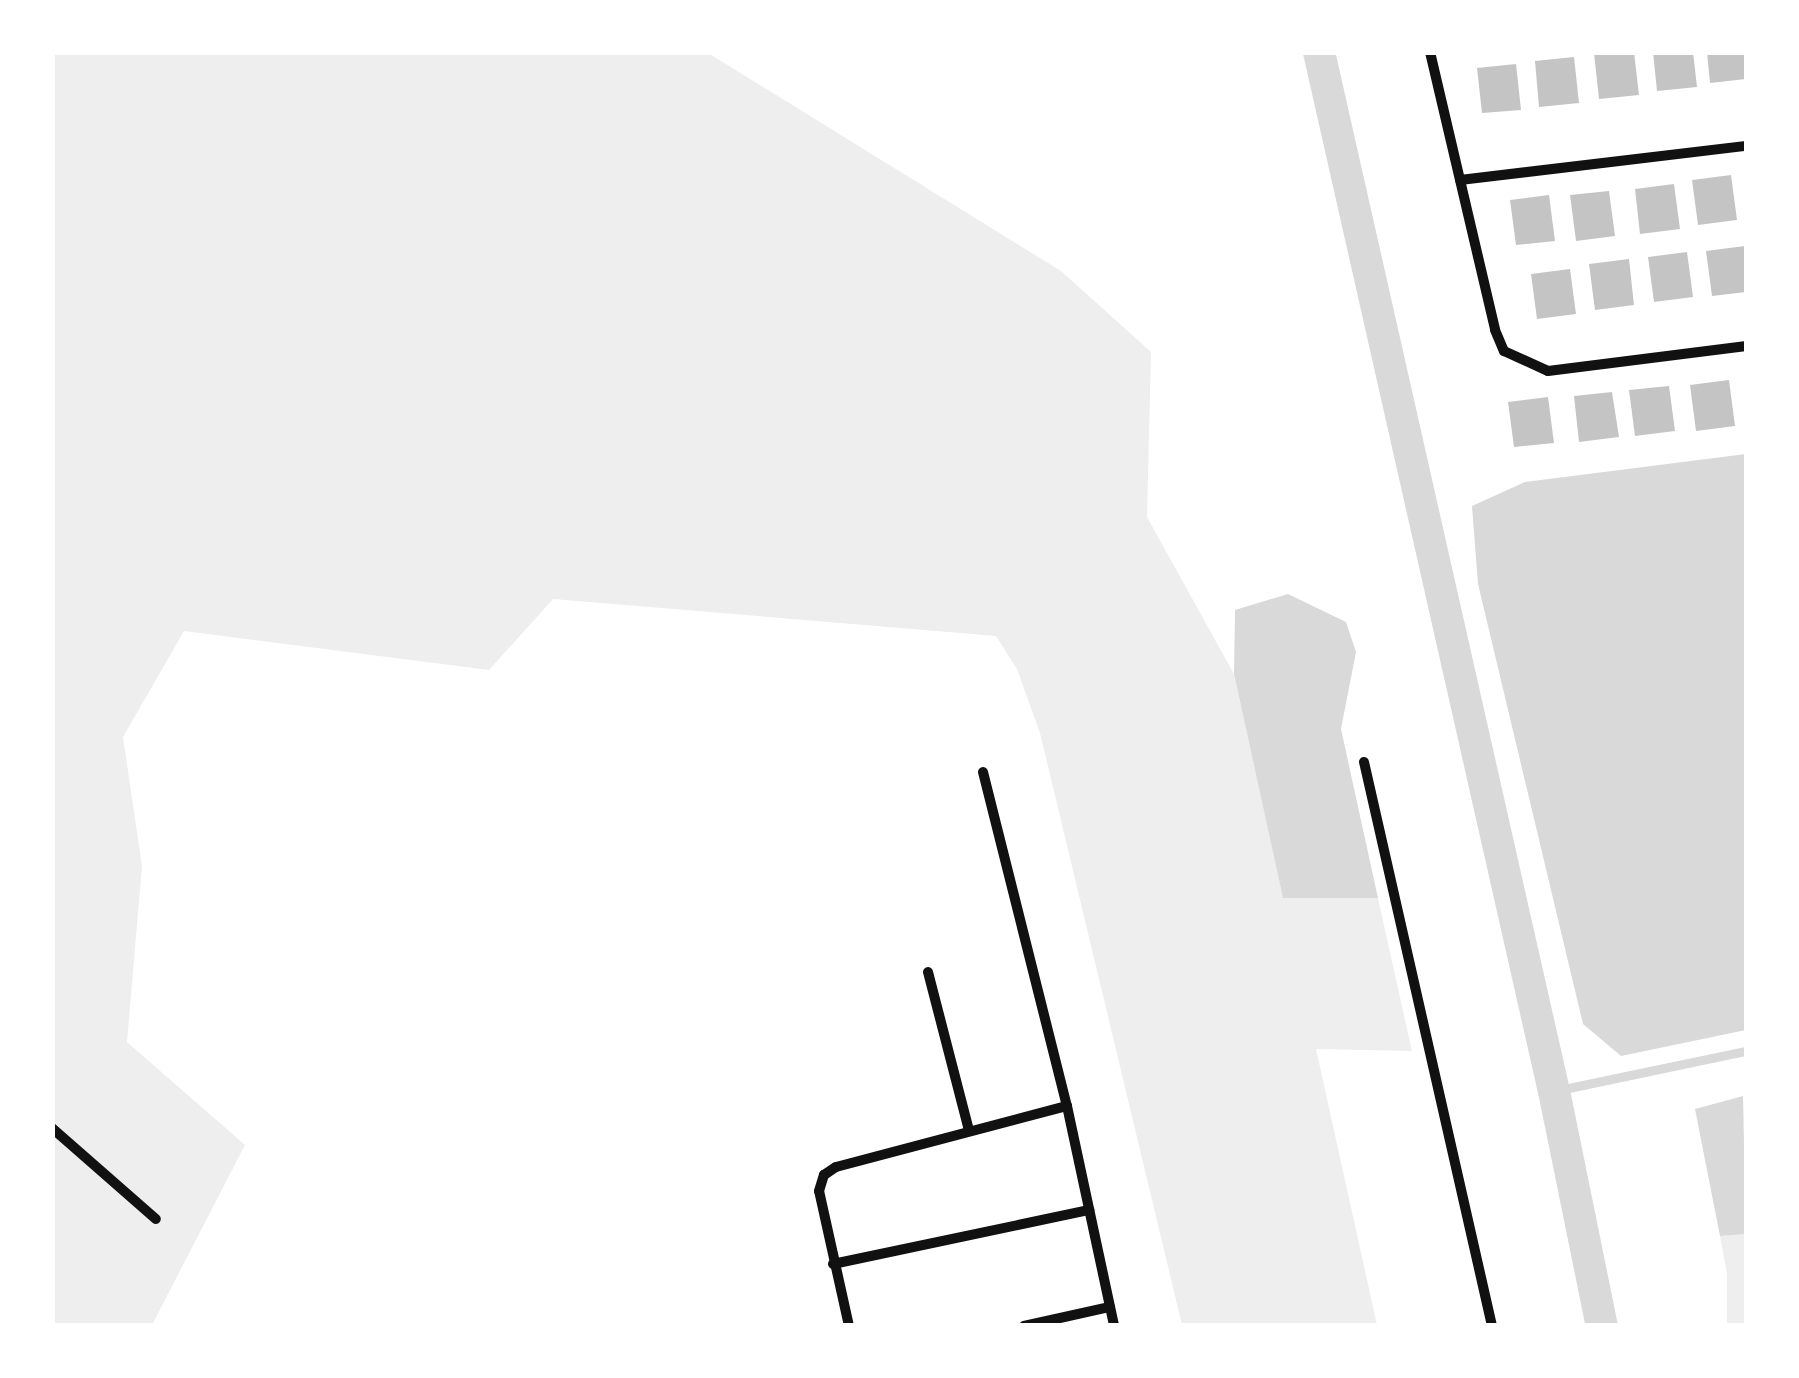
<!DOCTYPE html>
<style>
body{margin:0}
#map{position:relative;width:1799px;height:1378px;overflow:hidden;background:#fff;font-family:"Exo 2",sans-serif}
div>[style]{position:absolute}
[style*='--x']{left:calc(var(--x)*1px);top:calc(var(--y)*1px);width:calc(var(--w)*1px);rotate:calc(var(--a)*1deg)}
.green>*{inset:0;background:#eee}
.water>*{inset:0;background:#d9d9d9}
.stream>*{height:9px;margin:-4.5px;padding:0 4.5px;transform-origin:4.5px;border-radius:4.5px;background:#d9d9d9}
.canal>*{height:32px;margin:-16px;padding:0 16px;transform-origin:16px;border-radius:16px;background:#d9d9d9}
.building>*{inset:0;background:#c4c4c4}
.minor>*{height:10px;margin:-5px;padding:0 5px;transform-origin:5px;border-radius:5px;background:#111}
span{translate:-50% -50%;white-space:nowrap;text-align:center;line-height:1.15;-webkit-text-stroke:8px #fff;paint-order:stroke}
.frame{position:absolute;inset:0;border:55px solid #fff;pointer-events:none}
</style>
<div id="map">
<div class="green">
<i style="clip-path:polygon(52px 53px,708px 53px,1061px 271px,1151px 352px,1147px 517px,1234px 674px,1283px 897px,1378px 898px,1412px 1051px,1316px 1049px,1377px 1325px,1182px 1325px,1040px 733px,1017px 669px,996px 636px,553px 599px,489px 670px,184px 631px,123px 737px,142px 866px,127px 1042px,245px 1145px,152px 1325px,53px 1325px)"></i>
<i style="clip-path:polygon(1746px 1234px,1746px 1325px,1714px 1326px,1727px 1323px,1727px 1274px,1720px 1236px)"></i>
</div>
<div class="water">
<i style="clip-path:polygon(1746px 454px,1746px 1030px,1621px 1056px,1583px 1024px,1478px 584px,1472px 506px,1525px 482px)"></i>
<i style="clip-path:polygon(1288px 594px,1346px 622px,1356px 652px,1341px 729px,1378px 898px,1283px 898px,1234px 674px,1235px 610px)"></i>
<i style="clip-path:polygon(1743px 1096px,1746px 1234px,1720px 1236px,1695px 1109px)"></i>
</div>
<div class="stream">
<i style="--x:1554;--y:1091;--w:196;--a:-11.8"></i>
</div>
<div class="canal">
<i style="--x:1319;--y:52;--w:1065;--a:77.26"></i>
<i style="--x:1554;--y:1091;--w:240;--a:78.5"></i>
</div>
<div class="building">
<i style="clip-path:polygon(1603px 52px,1634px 52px,1639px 95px,1599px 99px,1594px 53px)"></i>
<i style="clip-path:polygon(1653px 52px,1693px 52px,1697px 87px,1657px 91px)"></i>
<i style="clip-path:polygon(1707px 52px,1746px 52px,1746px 79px,1710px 83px)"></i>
<i style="clip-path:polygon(1574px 57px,1579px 103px,1539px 107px,1535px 61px)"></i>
<i style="clip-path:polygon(1516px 64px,1521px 110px,1482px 113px,1477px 68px)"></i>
<i style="clip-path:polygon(1731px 175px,1737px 220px,1698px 225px,1692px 180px)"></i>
<i style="clip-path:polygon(1674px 184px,1680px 229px,1640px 234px,1635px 189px)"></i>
<i style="clip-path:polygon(1609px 191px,1615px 236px,1576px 241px,1570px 195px)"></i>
<i style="clip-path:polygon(1549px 195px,1555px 241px,1516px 245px,1510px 200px)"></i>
<i style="clip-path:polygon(1745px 246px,1746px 292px,1712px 296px,1706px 251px)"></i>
<i style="clip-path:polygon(1687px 252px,1693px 297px,1654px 302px,1648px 257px)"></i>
<i style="clip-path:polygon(1629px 259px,1634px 305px,1595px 310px,1589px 264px)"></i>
<i style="clip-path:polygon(1570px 269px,1576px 314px,1537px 319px,1531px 274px)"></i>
<i style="clip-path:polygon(1729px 380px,1735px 426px,1696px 431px,1690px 385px)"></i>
<i style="clip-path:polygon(1669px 386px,1675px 431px,1635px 436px,1629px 390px)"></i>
<i style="clip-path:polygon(1612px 392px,1619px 437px,1579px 442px,1574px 396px)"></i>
<i style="clip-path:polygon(1548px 397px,1554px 443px,1514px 447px,1508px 402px)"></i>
</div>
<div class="minor">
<i style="--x:1430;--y:52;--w:285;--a:76.8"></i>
<i style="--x:1495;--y:330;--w:23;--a:67"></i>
<i style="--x:1504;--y:351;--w:48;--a:24.4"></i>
<i style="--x:1548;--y:371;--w:200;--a:-7.2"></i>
<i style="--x:1460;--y:180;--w:288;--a:-6.8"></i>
<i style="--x:1364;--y:762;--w:578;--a:77.21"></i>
<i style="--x:983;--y:772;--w:344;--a:75.9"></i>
<i style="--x:1067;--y:1106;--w:225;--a:77.9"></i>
<i style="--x:928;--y:972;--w:163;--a:75.5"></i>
<i style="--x:52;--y:1128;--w:138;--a:41.2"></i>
<i style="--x:833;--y:1264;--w:262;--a:-11.9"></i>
<i style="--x:849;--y:1326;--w:138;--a:-102.5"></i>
<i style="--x:819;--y:1191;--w:17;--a:-73"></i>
<i style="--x:824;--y:1175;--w:14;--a:-34"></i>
<i style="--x:836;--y:1167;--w:239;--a:-14.8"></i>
<i style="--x:1024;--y:1326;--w:88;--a:-12.5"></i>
</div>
<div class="frame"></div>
</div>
